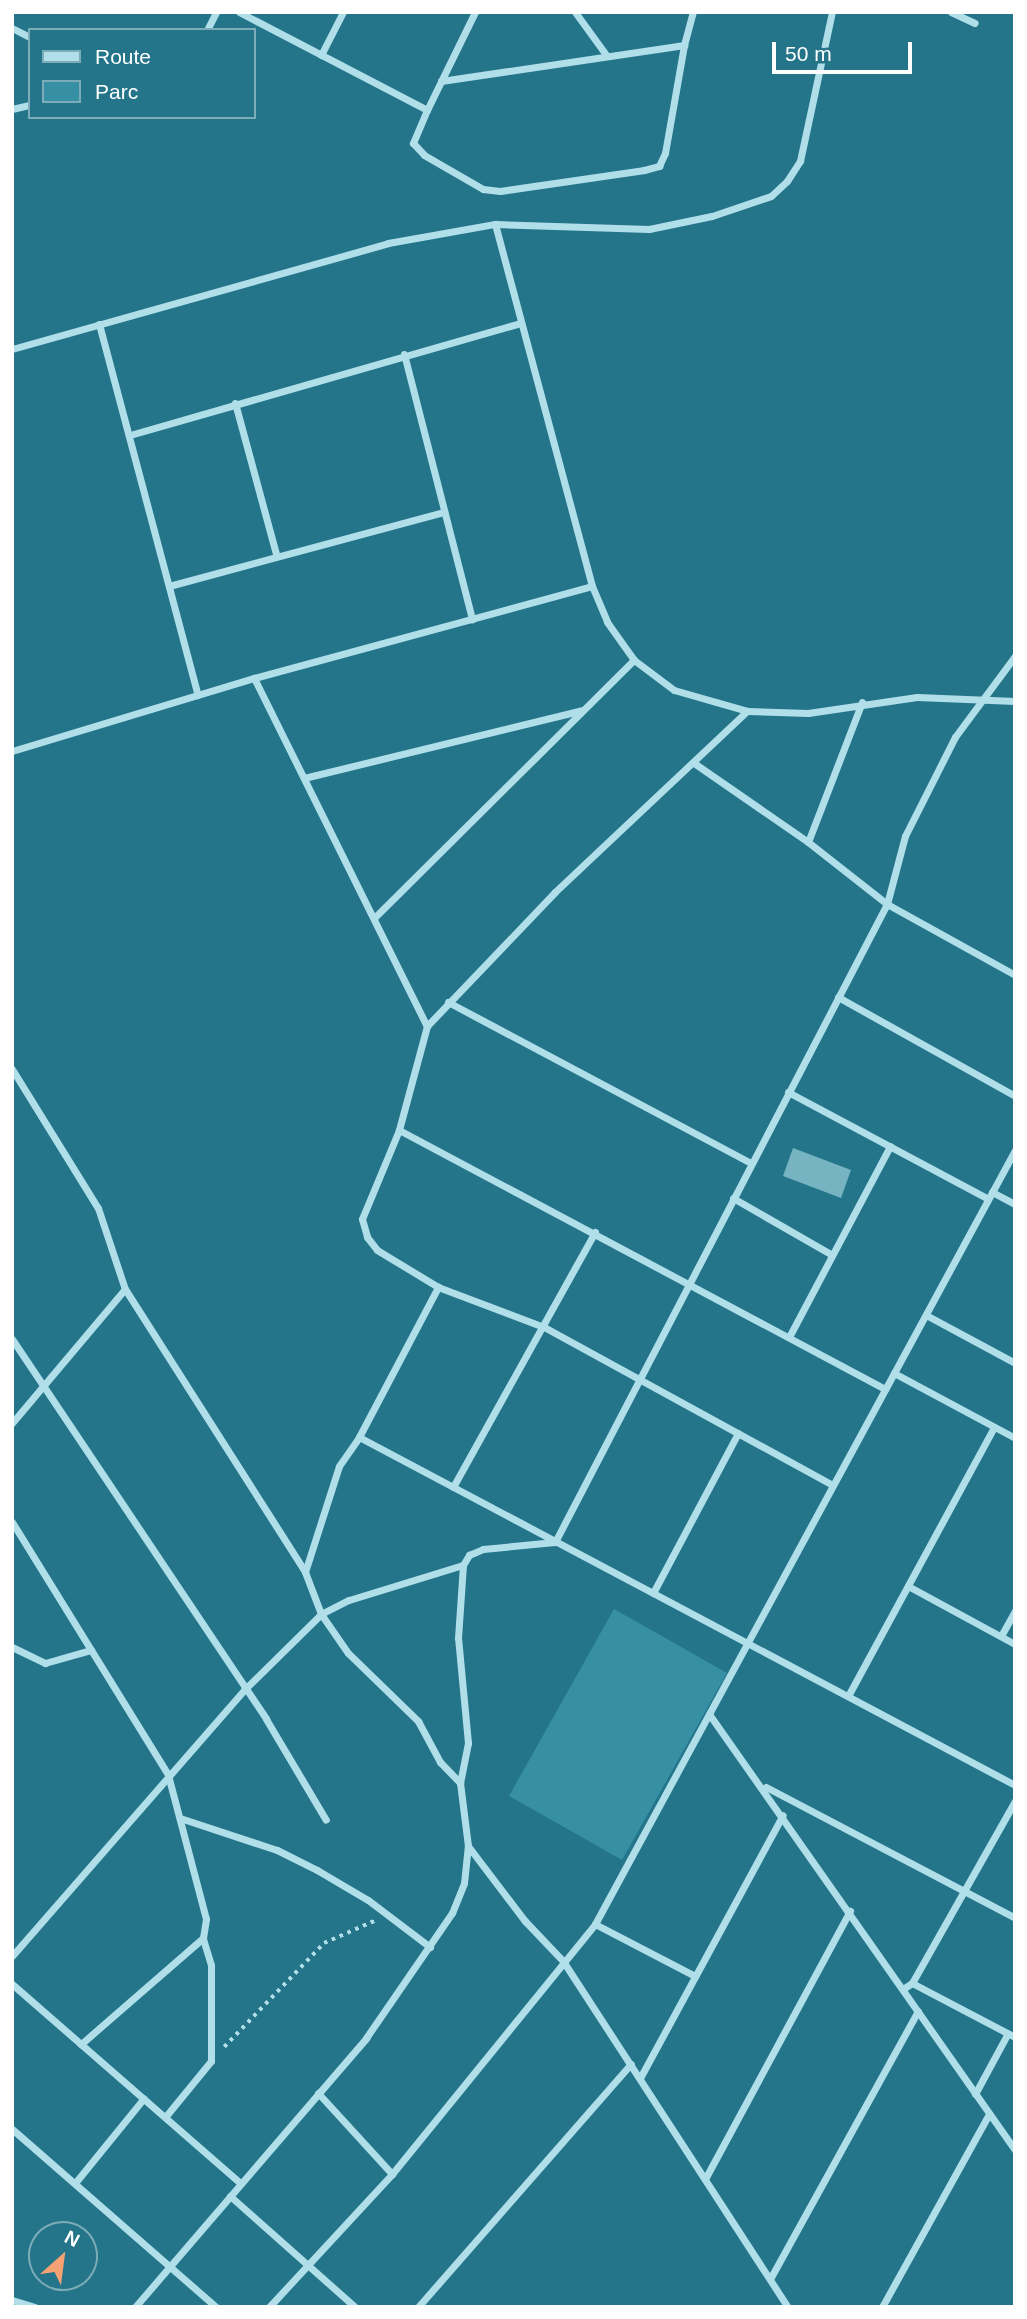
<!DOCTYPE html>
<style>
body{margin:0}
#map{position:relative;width:1027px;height:2319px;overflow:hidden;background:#247589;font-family:Arial,sans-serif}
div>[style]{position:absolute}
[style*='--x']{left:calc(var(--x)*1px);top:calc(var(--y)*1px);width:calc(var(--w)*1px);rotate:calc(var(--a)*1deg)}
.green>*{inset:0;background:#368fa3}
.building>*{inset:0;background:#76b4c2}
.path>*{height:3.5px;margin-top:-1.75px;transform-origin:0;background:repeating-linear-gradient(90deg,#b1dfe9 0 3.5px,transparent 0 8.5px)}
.street>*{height:7px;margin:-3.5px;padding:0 3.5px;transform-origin:3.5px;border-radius:3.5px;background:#b1dfe9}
span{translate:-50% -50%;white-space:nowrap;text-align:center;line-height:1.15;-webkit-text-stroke:7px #247589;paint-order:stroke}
.frame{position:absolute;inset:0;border:14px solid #fff;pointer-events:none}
.legend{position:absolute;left:28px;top:28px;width:228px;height:91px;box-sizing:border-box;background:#247589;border:2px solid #7cacb8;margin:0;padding:9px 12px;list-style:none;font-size:21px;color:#fff}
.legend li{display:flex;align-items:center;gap:14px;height:35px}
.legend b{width:35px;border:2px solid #7cacb8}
.north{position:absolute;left:28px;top:2221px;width:70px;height:70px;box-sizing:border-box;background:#247589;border:2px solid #7cacb8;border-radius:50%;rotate:28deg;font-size:19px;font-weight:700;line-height:28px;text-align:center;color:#fff}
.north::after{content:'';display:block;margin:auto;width:24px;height:32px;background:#f4a174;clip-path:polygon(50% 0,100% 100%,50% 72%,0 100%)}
.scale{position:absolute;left:772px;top:42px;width:140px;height:32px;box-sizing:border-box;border:4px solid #fff;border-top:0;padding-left:9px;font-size:21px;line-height:24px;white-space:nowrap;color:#fff;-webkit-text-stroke:5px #247589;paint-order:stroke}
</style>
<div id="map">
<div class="green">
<i style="clip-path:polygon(614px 1609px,727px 1673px,622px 1860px,509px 1796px)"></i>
</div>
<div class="building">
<i style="clip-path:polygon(793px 1148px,851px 1170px,841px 1198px,783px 1176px)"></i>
</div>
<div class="path">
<i style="--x:224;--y:2047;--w:144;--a:-46.1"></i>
<i style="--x:324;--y:1943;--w:55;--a:-23.7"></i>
</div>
<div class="street">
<i style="--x:239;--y:12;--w:212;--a:27.5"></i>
<i style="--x:427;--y:110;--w:109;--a:-63.9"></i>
<i style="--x:575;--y:12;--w:54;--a:54"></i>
<i style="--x:951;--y:12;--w:26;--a:25"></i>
<i style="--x:12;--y:28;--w:20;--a:27"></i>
<i style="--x:207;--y:30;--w:20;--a:-63"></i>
<i style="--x:321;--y:55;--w:48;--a:-62.9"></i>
<i style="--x:441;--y:81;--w:246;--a:-8.4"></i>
<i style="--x:684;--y:45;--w:34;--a:-75"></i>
<i style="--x:12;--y:109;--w:18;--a:-13"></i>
<i style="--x:427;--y:110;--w:36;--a:113"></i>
<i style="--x:413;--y:143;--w:16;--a:47"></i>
<i style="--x:424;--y:155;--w:68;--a:30"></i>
<i style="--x:483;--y:189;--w:17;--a:7"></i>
<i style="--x:500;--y:191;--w:146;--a:-8.3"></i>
<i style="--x:644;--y:170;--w:16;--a:-15"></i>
<i style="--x:659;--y:166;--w:14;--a:-65"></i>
<i style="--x:665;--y:153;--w:110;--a:-80"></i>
<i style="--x:495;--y:224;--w:375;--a:75"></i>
<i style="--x:592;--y:586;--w:39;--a:67"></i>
<i style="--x:607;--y:622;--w:47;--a:54.6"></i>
<i style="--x:634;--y:660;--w:50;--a:36.9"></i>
<i style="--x:674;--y:690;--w:76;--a:16"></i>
<i style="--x:747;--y:711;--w:61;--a:1.9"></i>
<i style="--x:808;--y:713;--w:110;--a:-8.4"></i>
<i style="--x:917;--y:697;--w:98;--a:2.3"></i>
<i style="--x:99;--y:324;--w:384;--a:75.1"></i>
<i style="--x:12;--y:349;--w:391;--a:-15.7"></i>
<i style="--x:388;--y:243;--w:109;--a:-10.1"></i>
<i style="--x:495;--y:224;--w:154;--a:1.9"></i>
<i style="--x:649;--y:229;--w:64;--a:-11.7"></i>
<i style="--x:712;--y:216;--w:62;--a:-18.7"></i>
<i style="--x:771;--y:196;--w:22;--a:-43"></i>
<i style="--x:787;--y:181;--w:24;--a:-57"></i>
<i style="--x:800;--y:161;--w:152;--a:-77.9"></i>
<i style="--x:404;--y:354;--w:274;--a:75.6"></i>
<i style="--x:235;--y:403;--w:156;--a:74.8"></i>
<i style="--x:130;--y:435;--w:406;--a:-16"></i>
<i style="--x:169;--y:586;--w:285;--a:-15.1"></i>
<i style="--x:254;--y:678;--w:389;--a:63.6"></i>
<i style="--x:862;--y:702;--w:150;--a:111.1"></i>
<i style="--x:808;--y:842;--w:100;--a:38.1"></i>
<i style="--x:887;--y:904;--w:146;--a:29"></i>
<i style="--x:747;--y:711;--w:264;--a:136.7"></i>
<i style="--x:555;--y:892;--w:185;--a:133.7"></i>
<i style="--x:427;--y:1026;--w:108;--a:105.1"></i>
<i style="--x:399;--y:1130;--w:96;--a:112.6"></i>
<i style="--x:362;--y:1219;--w:19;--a:74"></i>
<i style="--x:367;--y:1237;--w:16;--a:52"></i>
<i style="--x:377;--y:1250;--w:71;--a:31.2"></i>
<i style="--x:438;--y:1287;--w:113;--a:20.7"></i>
<i style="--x:544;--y:1327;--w:329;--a:28.7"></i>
<i style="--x:12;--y:751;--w:253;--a:-16.8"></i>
<i style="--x:254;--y:678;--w:350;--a:-15.2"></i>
<i style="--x:694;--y:763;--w:139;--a:34.7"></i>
<i style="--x:304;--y:778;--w:286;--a:-13.7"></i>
<i style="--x:375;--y:917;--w:365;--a:-44.8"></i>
<i style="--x:838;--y:997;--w:203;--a:29.2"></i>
<i style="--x:448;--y:1002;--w:343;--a:28"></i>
<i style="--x:12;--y:1069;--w:163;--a:58.3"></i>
<i style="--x:98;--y:1208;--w:85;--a:71.6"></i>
<i style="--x:125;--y:1289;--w:335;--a:57.5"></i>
<i style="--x:305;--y:1572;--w:45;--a:69.1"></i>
<i style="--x:321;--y:1614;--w:47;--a:55.3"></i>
<i style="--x:348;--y:1653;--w:98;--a:44.2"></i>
<i style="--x:418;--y:1721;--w:47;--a:61.8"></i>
<i style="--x:440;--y:1762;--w:29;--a:46"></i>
<i style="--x:788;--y:1092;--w:227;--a:28.1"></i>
<i style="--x:399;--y:1130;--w:551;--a:28.05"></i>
<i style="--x:992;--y:1192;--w:26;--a:28"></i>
<i style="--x:733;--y:1198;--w:114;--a:29.9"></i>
<i style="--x:926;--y:1315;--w:101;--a:28.3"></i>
<i style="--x:789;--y:1337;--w:216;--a:-62.1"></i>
<i style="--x:12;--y:1339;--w:457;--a:56.2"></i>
<i style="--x:266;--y:1719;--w:117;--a:59.3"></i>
<i style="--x:894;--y:1373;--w:137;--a:28.2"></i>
<i style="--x:12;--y:1423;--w:175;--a:-49.9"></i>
<i style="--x:359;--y:1437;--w:743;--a:27.95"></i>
<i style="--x:453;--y:1487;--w:292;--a:-60.9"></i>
<i style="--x:12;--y:1522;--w:297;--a:58.3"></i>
<i style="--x:168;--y:1775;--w:149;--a:75.2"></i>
<i style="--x:206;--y:1919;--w:19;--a:99"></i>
<i style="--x:203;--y:1938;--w:162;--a:139"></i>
<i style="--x:305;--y:1572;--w:111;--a:-72.2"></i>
<i style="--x:339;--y:1466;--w:35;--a:-55"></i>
<i style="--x:359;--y:1437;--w:170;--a:-62.2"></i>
<i style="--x:908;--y:1586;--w:122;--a:28.5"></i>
<i style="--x:653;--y:1593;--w:181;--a:-62"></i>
<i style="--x:1001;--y:1636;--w:29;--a:-61"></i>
<i style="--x:12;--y:1647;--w:37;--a:26"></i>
<i style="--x:45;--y:1663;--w:48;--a:-15.8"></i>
<i style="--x:848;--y:1696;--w:306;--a:-61.5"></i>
<i style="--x:709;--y:1714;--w:533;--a:54.94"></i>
<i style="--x:766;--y:1787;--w:281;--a:27.7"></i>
<i style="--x:180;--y:1818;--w:102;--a:18.3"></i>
<i style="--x:277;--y:1850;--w:45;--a:26.6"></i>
<i style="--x:317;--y:1870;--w:59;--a:30.5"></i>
<i style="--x:368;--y:1900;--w:78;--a:37.2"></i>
<i style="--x:468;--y:1846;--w:94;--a:52.8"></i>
<i style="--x:525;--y:1921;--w:55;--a:46.5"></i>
<i style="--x:563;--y:1961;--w:413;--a:57"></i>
<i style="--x:595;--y:1924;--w:113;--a:27.5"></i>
<i style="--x:12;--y:1956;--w:353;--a:-48.9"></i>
<i style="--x:244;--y:1690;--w:108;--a:-44.6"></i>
<i style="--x:321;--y:1614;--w:31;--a:-27"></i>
<i style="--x:349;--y:1600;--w:119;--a:-17.1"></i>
<i style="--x:912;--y:1983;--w:116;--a:27.7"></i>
<i style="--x:12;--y:1984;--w:303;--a:41.1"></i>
<i style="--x:903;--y:1989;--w:11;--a:-34"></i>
<i style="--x:912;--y:1983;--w:209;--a:-60.5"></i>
<i style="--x:640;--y:2078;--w:299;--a:-61.5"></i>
<i style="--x:318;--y:2093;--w:110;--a:47.6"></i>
<i style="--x:975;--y:2094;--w:69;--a:-61.6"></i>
<i style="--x:166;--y:2116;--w:71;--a:-50.7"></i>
<i style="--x:211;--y:2061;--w:96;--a:-90"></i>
<i style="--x:211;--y:1965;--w:28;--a:-107"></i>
<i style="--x:12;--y:2129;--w:271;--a:41.1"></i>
<i style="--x:705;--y:2179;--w:305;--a:-61.6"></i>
<i style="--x:75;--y:2183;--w:109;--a:-50.9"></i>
<i style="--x:230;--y:2196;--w:167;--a:41.6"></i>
<i style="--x:770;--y:2279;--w:306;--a:-61.1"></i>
<i style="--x:12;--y:2300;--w:24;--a:17"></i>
<i style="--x:135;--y:2307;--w:355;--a:-49.3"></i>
<i style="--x:366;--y:2038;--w:152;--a:-55.5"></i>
<i style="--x:452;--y:1913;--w:32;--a:-68"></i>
<i style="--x:464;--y:1883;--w:37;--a:-84"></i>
<i style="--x:468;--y:1846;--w:64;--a:-97.2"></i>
<i style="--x:460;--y:1783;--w:41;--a:-78.7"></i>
<i style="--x:468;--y:1743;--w:105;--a:-95.4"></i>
<i style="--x:458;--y:1638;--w:73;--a:-86.1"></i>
<i style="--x:463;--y:1565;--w:12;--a:-59"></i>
<i style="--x:469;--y:1555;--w:15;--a:-23"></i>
<i style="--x:483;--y:1549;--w:72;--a:-5.6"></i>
<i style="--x:555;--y:1542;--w:719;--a:-62.51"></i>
<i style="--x:887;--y:904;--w:70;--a:-75.2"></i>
<i style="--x:905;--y:836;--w:111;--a:-63.2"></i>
<i style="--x:955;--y:737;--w:101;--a:-53.5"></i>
<i style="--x:269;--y:2307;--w:181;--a:-47.2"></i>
<i style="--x:392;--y:2174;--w:322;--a:-50.9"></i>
<i style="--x:595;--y:1924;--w:881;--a:-61.51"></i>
<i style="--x:418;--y:2307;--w:323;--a:-48.8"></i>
<i style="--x:882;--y:2307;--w:221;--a:-61"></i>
</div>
<div class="frame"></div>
<ul class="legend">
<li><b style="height:9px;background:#b1dfe9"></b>Route</li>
<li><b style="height:19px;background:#368fa3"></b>Parc</li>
</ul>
<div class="north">N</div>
<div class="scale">50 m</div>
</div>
